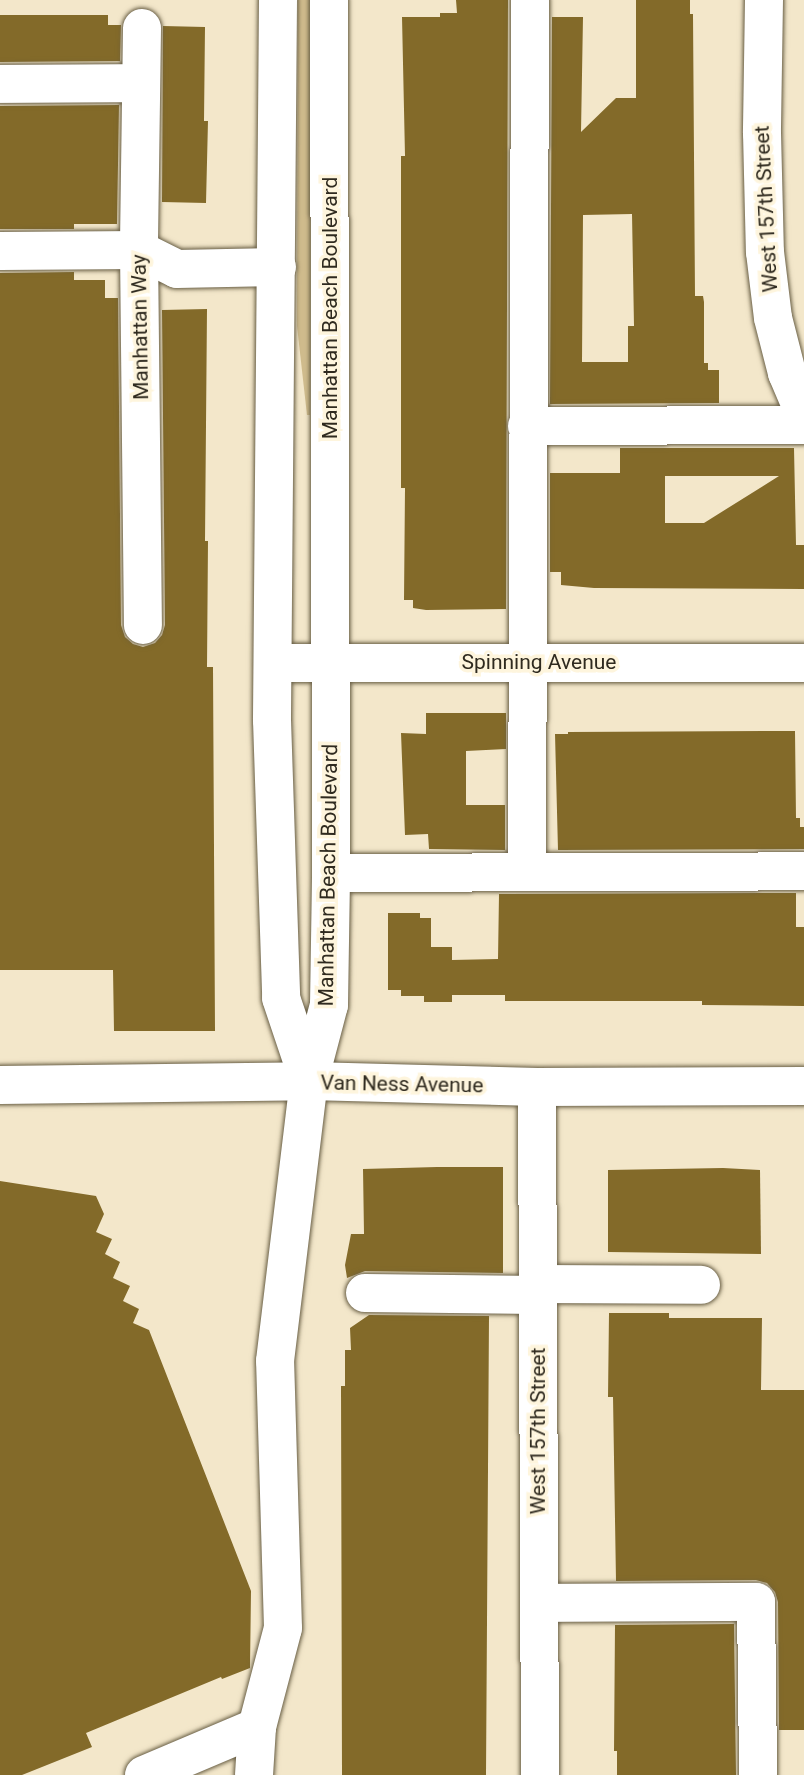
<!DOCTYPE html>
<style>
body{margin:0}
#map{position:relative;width:804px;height:1775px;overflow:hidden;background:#f3e7ca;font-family:Roboto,sans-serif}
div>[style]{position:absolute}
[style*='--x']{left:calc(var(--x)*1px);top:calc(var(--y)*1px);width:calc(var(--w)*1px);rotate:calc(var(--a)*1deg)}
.green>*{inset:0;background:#d0bc8d}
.building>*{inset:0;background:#836a29}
.roads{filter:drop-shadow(0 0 2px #685e44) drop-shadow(0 0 2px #685e44)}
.minor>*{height:38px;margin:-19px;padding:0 19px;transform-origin:19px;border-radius:19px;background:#fff}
.major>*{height:38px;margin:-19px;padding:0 19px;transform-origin:19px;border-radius:19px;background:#fff}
span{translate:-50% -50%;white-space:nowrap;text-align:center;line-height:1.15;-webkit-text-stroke:7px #fef5dd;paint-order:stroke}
.street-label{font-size:21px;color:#2f2a1f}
</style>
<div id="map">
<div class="green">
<i style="clip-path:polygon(298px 0,311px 0,310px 415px,307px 415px,297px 326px)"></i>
</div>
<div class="building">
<i style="clip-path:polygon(456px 0,508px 0,506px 609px,426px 610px,413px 608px,413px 600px,404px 600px,405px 488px,401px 488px,401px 156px,405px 156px,402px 17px,440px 17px,440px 13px,457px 13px)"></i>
<i style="clip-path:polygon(evenodd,636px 0,690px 0,690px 14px,693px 14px,695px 296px,703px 296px,704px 302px,704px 363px,708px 363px,708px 370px,719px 370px,719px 403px,550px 404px,552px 17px,583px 17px,581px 132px,616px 98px,636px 98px,636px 0,632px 214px,634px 326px,628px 326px,628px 362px,582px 362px,583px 215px,632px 214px)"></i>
<i style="clip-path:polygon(0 15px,108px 15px,108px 25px,121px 25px,120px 61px,0 62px)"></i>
<i style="clip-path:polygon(163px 26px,205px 27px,204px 121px,208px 121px,206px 203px,162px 202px)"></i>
<i style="clip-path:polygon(119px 105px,117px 224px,74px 224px,74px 229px,0 229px,0 106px)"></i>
<i style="clip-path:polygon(74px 272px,74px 280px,105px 280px,105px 298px,118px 298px,121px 625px,125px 637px,133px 644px,143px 647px,155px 643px,162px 635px,165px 625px,162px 310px,207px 309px,205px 541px,208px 541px,207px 667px,213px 667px,215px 1031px,114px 1031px,113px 970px,0 970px,0 273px)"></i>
<i style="clip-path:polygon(evenodd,620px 448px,794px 448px,796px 545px,804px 545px,804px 589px,594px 588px,561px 585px,561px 572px,550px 572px,550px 473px,620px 473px,620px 448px,665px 476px,779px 476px,704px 523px,665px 523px,665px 476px)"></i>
<i style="clip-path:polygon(426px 713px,506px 713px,506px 749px,466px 751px,466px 805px,505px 805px,505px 850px,429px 849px,428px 834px,405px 835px,401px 733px,426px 734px)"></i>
<i style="clip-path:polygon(770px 731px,795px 731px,796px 818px,800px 818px,800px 827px,804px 827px,804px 849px,558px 850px,555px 734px,568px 734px,568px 732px)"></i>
<i style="clip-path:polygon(796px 893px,796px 927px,804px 927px,804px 1006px,702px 1005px,702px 1001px,505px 1001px,505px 995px,452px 995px,452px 1002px,424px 1002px,424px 996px,401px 996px,401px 990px,388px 990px,388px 913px,420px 913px,420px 918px,431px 918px,431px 947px,452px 947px,452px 960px,498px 959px,499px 894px)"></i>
<i style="clip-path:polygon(437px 1167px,503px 1167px,503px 1273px,365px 1271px,347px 1278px,345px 1265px,351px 1234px,364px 1234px,363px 1169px)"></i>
<i style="clip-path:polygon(723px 1168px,760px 1170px,761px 1254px,608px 1252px,608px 1170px)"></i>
<i style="clip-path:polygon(0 1181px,96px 1196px,104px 1214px,96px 1232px,112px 1239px,105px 1254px,120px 1262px,113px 1278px,130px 1286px,123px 1301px,139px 1309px,133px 1323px,149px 1330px,251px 1591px,250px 1668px,222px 1679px,221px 1677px,86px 1733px,92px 1747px,22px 1775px,0 1775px)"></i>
<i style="clip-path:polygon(609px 1313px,669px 1313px,669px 1318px,762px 1318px,761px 1390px,804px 1390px,804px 1730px,779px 1730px,778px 1602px,775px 1592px,767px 1583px,756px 1580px,616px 1581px,613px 1397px,608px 1397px)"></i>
<i style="clip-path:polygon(369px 1315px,489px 1316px,486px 1775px,342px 1775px,341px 1386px,345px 1386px,345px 1350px,351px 1350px,350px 1328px)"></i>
<i style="clip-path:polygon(734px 1624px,736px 1775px,617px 1775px,617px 1751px,614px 1751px,615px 1625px)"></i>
</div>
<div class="roads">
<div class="minor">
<i style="--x:764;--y:0;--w:133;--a:90.9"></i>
<i style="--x:762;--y:133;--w:119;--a:88.6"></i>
<i style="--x:765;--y:252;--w:66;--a:83.1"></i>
<i style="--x:773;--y:318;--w:57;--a:75.7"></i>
<i style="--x:787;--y:373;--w:43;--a:67"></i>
<i style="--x:142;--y:28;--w:222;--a:90.8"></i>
<i style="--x:139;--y:250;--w:375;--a:89.4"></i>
<i style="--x:0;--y:84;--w:141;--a:-0.4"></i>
<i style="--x:0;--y:251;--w:139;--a:-0.4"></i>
<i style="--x:139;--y:250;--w:42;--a:26.6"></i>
<i style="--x:177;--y:269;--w:100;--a:-1.1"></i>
<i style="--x:527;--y:426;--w:277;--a:-0.2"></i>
<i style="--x:274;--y:663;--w:530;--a:0"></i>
<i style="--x:527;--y:872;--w:872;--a:-89.8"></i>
<i style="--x:331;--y:873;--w:473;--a:-0.2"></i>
<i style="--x:537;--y:1087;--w:688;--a:89.75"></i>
<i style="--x:537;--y:1284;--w:164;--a:0.3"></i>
<i style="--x:365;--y:1293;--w:173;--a:0.7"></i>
<i style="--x:539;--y:1603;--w:217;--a:-0.3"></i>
<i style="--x:756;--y:1602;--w:173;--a:89.3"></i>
<i style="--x:144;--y:1775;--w:123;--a:-23"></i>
<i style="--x:257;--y:1727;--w:102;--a:-75.3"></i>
<i style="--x:283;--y:1628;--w:267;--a:-91.7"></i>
<i style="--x:275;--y:1361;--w:282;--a:-83.1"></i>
<i style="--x:254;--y:1775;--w:48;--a:-86.4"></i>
</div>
<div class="major">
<i style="--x:278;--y:0;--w:720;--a:90.48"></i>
<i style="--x:272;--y:720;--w:278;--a:88.1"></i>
<i style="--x:281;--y:998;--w:88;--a:71.4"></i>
<i style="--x:309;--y:1081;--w:79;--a:-75.3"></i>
<i style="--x:329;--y:1005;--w:132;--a:-89.1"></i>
<i style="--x:331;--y:873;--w:873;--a:-90.13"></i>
<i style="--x:0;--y:1085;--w:309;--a:-0.7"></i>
<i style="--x:309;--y:1081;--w:228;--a:1.5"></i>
<i style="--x:537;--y:1087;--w:267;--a:-0.2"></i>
</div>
</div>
<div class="street-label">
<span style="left:766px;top:209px;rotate:-93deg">West 157th Street</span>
<span style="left:330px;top:308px;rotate:-90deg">Manhattan Beach Boulevard</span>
<span style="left:140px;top:327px;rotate:-91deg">Manhattan Way</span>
<span style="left:539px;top:662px">Spinning Avenue</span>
<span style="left:328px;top:875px;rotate:-89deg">Manhattan Beach Boulevard</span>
<span style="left:402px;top:1084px;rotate:1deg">Van Ness Avenue</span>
<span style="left:538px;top:1431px;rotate:-90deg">West 157th Street</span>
</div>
</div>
